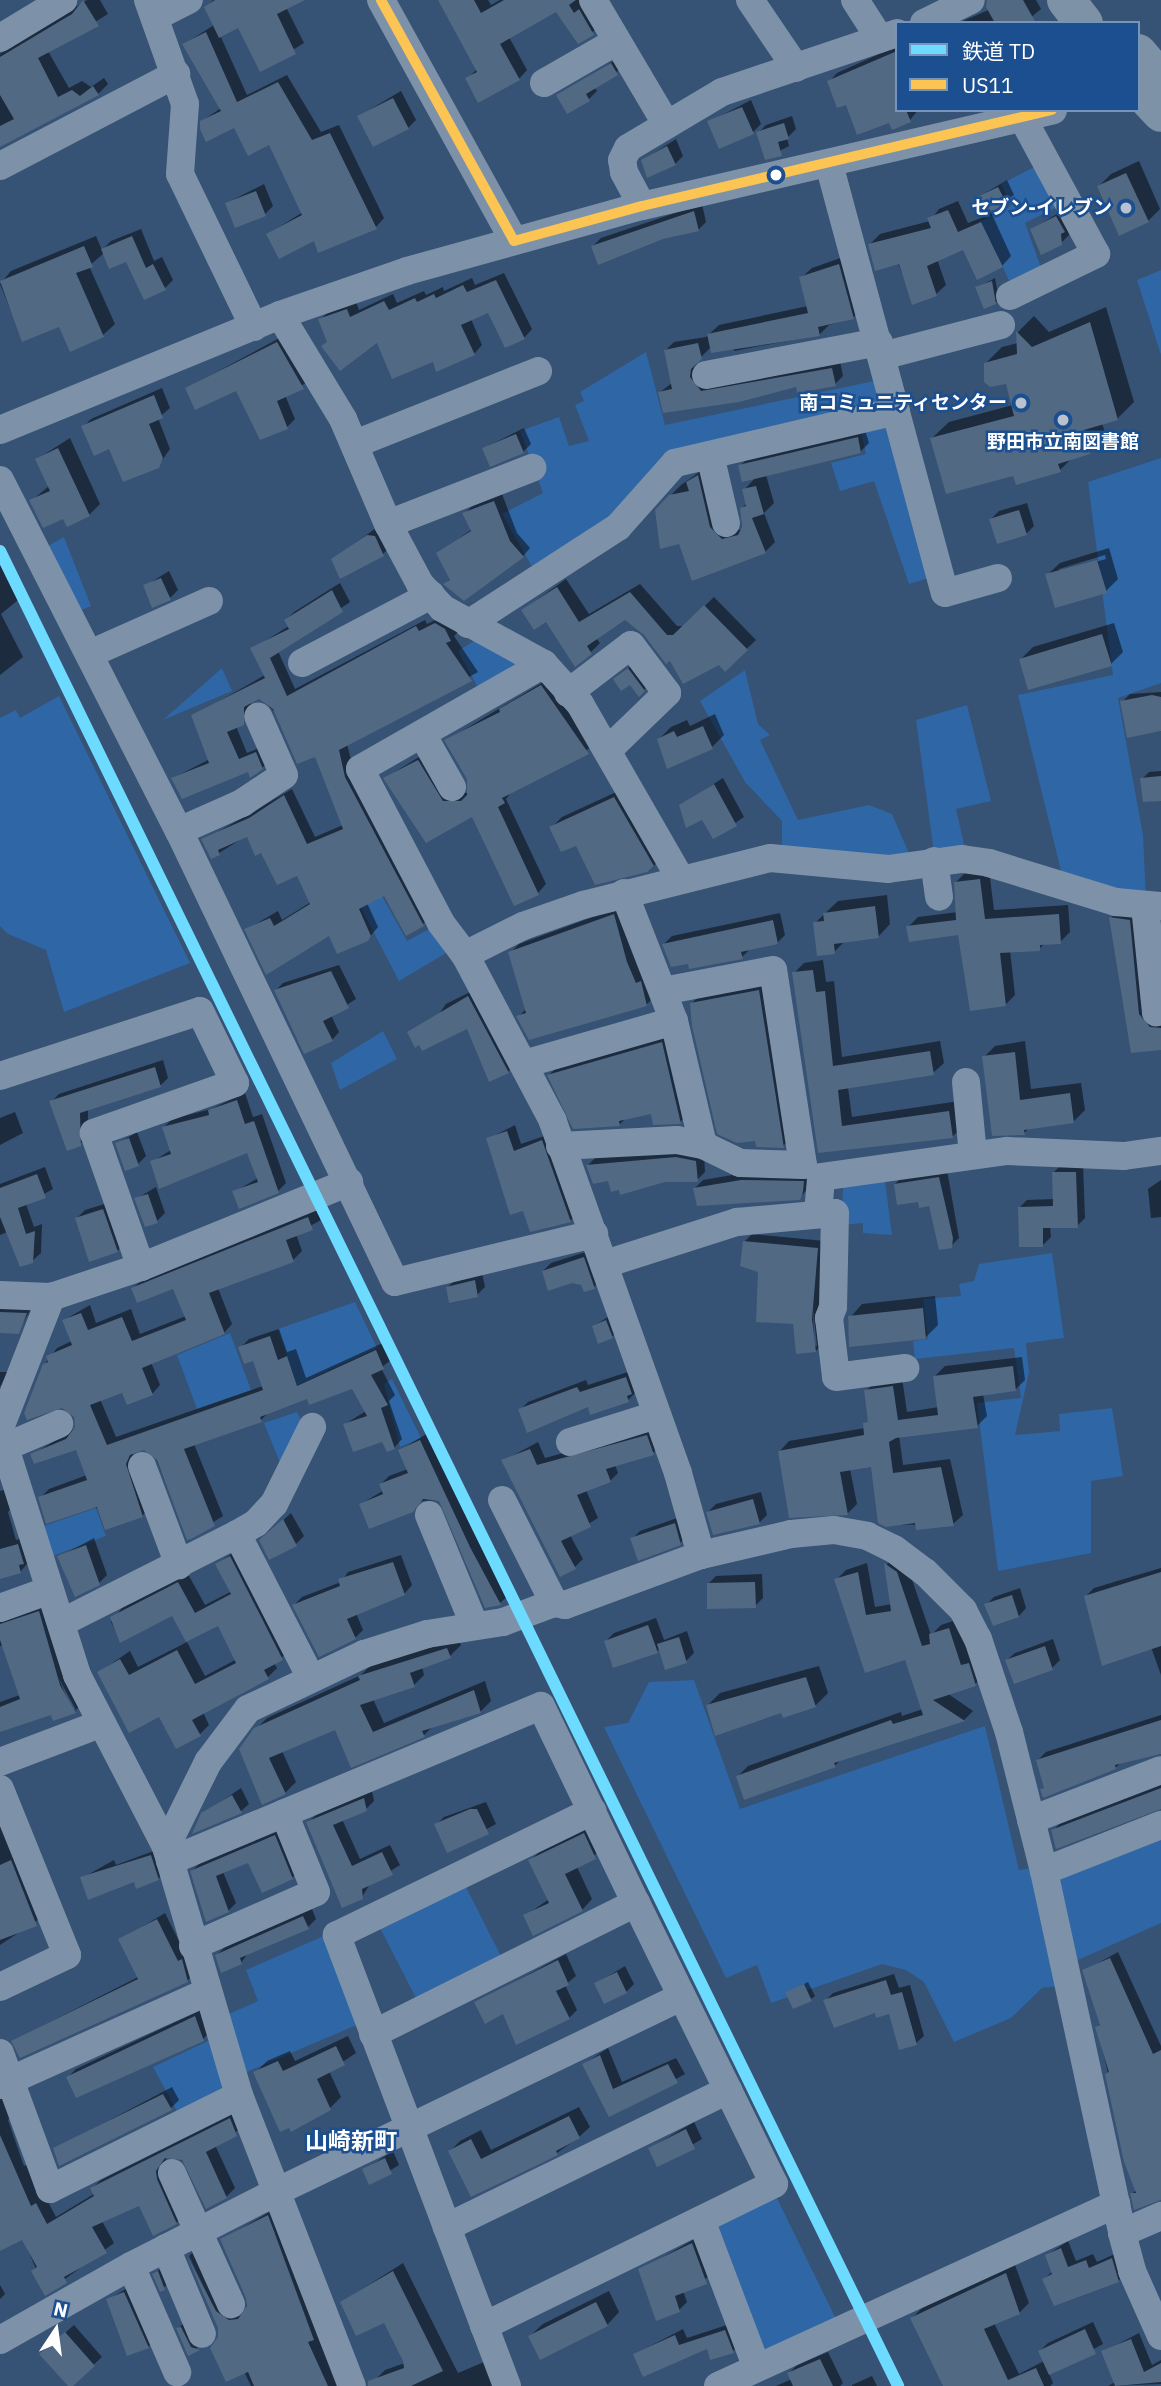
<!DOCTYPE html>
<meta charset="utf-8">
<style>
body{margin:0}
#map{position:relative;width:1161px;height:2386px;overflow:hidden;background:#365274;font-family:"IBM Plex Sans","Noto Sans JP",sans-serif}
div>[style]{position:absolute}
[style*='--x']{left:calc(var(--x)*1px);top:calc(var(--y)*1px);width:calc(var(--w)*1px);rotate:calc(var(--a)*1deg)}
.green>*{inset:0;background:#2f66a5}
.shadow>*{inset:0;background:#0007}
.building>*{inset:0;background:#526984}
.minor>*{height:28px;margin:-14px;padding:0 14px;transform-origin:14px;border-radius:14px;background:#7d92a8}
.highway>*{height:38px;margin:-19px;padding:0 19px;transform-origin:19px;border-radius:19px;background:#7e92a7}
.bus-1>*{height:10px;margin:-5px;padding:0 5px;transform-origin:5px;border-radius:5px;background:#fcc553}
.rail-1>*{height:12px;margin:-6px;padding:0 6px;transform-origin:6px;border-radius:6px;background:#6ddaff}
.dots>*{width:19px;height:19px;translate:-50% -50%;box-sizing:border-box;border:4px solid #1b4f8f;border-radius:50%}
span{translate:-50% -50%;white-space:nowrap;text-align:center;line-height:1.15;-webkit-text-stroke:5px #1b4f8f;paint-order:stroke}
.poi-label{font-size:19px;color:#fff;font-weight:700}
.right{translate:-100% -50%;text-align:right}
.quarter-label{font-size:23px;color:#fff;font-weight:700}
.legend{position:absolute;left:895px;top:21px;width:245px;height:91px;box-sizing:border-box;background:#1b4f8f;border:2px solid #7695bc;margin:0;padding:9px 12px;list-style:none;font-size:21px;color:#fff}
.legend li{display:flex;align-items:center;gap:14px;height:35px}
.legend b{width:35px;border:2px solid #7695bc}
.north{position:absolute;left:21px;top:2295px;width:70px;height:70px;-webkit-text-stroke:5px #1b4f8f;paint-order:stroke;rotate:13deg;font-size:19px;font-weight:700;line-height:28px;text-align:center;color:#fff}
.north::after{content:'';display:block;margin:auto;width:24px;height:32px;background:#fff;clip-path:polygon(50% 0,100% 100%,50% 72%,0 100%)}
</style>
<div id="map">
<div class="green">
<i style="clip-path:polygon(1042px 163px,1067px 202px,1025px 223px,1043px 273px,1012px 287px,991px 241px,985px 244px,976px 224px,1011px 206px,1001px 184px)"></i>
<i style="clip-path:polygon(1161px 270px,1161px 355px,1137px 280px)"></i>
<i style="clip-path:polygon(646px 352px,665px 425px,879px 380px,885px 400px,670px 458px,615px 519px,535px 572px,502px 514px,543px 493px,520px 431px,559px 417px,569px 446px,589px 441px,575px 405px,584px 401px,580px 392px)"></i>
<i style="clip-path:polygon(883px 421px,893px 428px,932px 577px,909px 584px,874px 481px,840px 491px,831px 463px,866px 454px,860px 427px)"></i>
<i style="clip-path:polygon(1161px 458px,1161px 683px,1118px 698px,1143px 835px,1146px 899px,1063px 879px,1018px 695px,1113px 675px,1088px 482px)"></i>
<i style="clip-path:polygon(64px 537px,91px 606px,74px 613px,39px 551px)"></i>
<i style="clip-path:polygon(477px 639px,520px 664px,481px 693px,458px 651px)"></i>
<i style="clip-path:polygon(222px 668px,232px 691px,163px 720px)"></i>
<i style="clip-path:polygon(745px 670px,758px 724px,770px 735px,760px 740px,798px 820px,869px 805px,892px 814px,911px 858px,782px 850px,782px 821px,745px 782px,700px 701px)"></i>
<i style="clip-path:polygon(59px 696px,190px 963px,64px 1012px,46px 950px,8px 934px,0 926px,0 718px,16px 710px,20px 718px)"></i>
<i style="clip-path:polygon(967px 705px,991px 801px,956px 809px,966px 853px,934px 853px,916px 720px)"></i>
<i style="clip-path:polygon(365px 865px,407px 941px,435px 926px,453px 949px,399px 981px,345px 877px)"></i>
<i style="clip-path:polygon(383px 1031px,397px 1059px,340px 1090px,331px 1063px)"></i>
<i style="clip-path:polygon(843px 1181px,885px 1181px,892px 1235px,863px 1233px,863px 1223px,842px 1225px)"></i>
<i style="clip-path:polygon(1052px 1253px,1064px 1338px,1026px 1343px,1029px 1373px,1015px 1435px,1060px 1431px,1059px 1414px,1112px 1408px,1123px 1476px,1091px 1481px,1091px 1553px,998px 1571px,977px 1403px,1021px 1398px,1014px 1348px,915px 1359px,913px 1341px,928px 1339px,923px 1299px,961px 1296px,959px 1284px,974px 1281px,979px 1264px)"></i>
<i style="clip-path:polygon(355px 1302px,377px 1348px,297px 1385px,278px 1329px)"></i>
<i style="clip-path:polygon(230px 1333px,251px 1390px,197px 1409px,177px 1355px)"></i>
<i style="clip-path:polygon(392px 1379px,421px 1438px,400px 1447px,384px 1384px)"></i>
<i style="clip-path:polygon(297px 1412px,303px 1424px,284px 1473px,264px 1423px)"></i>
<i style="clip-path:polygon(96px 1508px,106px 1536px,47px 1558px,38px 1528px)"></i>
<i style="clip-path:polygon(694px 1680px,740px 1809px,985px 1726px,1019px 1870px,1037px 1867px,1065px 1985px,1042px 1988px,1011px 2018px,954px 2042px,924px 1982px,906px 1970px,882px 1964px,771px 2003px,757px 1965px,726px 1978px,604px 1727px,628px 1723px,649px 1682px)"></i>
<i style="clip-path:polygon(1161px 1833px,1161px 1923px,1071px 1963px,1055px 1875px)"></i>
<i style="clip-path:polygon(464px 1883px,503px 1960px,418px 2002px,378px 1924px)"></i>
<i style="clip-path:polygon(326px 1935px,359px 2024px,242px 2074px,224px 2016px,258px 2001px,246px 1970px)"></i>
<i style="clip-path:polygon(212px 2039px,226px 2085px,223px 2093px,179px 2115px,153px 2067px)"></i>
<i style="clip-path:polygon(774px 2192px,838px 2323px,760px 2354px,713px 2230px)"></i>
</div>
<div class="shadow">
<i style="clip-path:polygon(87px 0,100px 0,108px 14px,48px 51px,69px 88px,82px 81px,91px 87px,104px 78px,108px 84px,98px 94px,0 145px,0 54px)"></i>
<i style="clip-path:polygon(213px 0,297px 0,286px 7px,304px 43px,260px 70px,238px 26px,220px 35px,247px 95px,287px 75px,321px 132px,339px 125px,384px 218px,376px 227px,315px 239px,268px 234px,303px 212px,270px 143px,234px 126px,202px 121px,221px 108px,184px 44px,214px 25px,206px 8px)"></i>
<i style="clip-path:polygon(443px 0,488px 0,491px 5px,500px 0,580px 0,602px 25px,578px 42px,557px 10px,509px 37px,527px 70px,519px 79px,467px 79px,477px 69px)"></i>
<i style="clip-path:polygon(991px 0,1036px 0,1041px 9px,1024px 23px,958px 23px,991px 9px)"></i>
<i style="clip-path:polygon(897px 46px,897px 110px,918px 110px,910px 120px,889px 121px,847px 103px,829px 82px,837px 73px)"></i>
<i style="clip-path:polygon(620px 57px,625px 66px,594px 87px,597px 91px,589px 99px,568px 112px,558px 96px)"></i>
<i style="clip-path:polygon(401px 91px,416px 120px,408px 128px,359px 116px)"></i>
<i style="clip-path:polygon(751px 100px,761px 124px,753px 132px,709px 122px)"></i>
<i style="clip-path:polygon(792px 116px,796px 129px,787px 138px,789px 146px,766px 158px,758px 133px,766px 125px)"></i>
<i style="clip-path:polygon(676px 139px,683px 156px,675px 164px,643px 160px)"></i>
<i style="clip-path:polygon(1139px 161px,1160px 209px,1148px 221px,1099px 186px,1111px 174px)"></i>
<i style="clip-path:polygon(1007px 180px,1014px 195px,990px 210px,1011px 256px,1002px 266px,964px 248px,937px 259px,946px 285px,936px 294px,913px 303px,898px 263px,870px 244px,880px 234px,930px 221px,939px 209px,958px 201px,968px 223px,986px 216px,977px 198px)"></i>
<i style="clip-path:polygon(264px 184px,273px 206px,265px 214px,227px 203px)"></i>
<i style="clip-path:polygon(702px 204px,706px 222px,698px 230px,593px 246px,601px 238px)"></i>
<i style="clip-path:polygon(1065px 209px,1069px 235px,1061px 243px,1032px 229px)"></i>
<i style="clip-path:polygon(141px 229px,154px 261px,162px 257px,173px 280px,165px 288px,127px 260px,104px 253px,89px 266px,115px 324px,103px 335px,71px 349px,60px 325px,23px 340px,0 284px,11px 271px,96px 236px,102px 250px,111px 241px)"></i>
<i style="clip-path:polygon(849px 255px,863px 307px,853px 318px,829px 325px,819px 335px,734px 351px,733px 347px,711px 347px,698px 360px,697px 369px,840px 361px,843px 376px,835px 384px,797px 385px,739px 400px,660px 392px,672px 383px,666px 350px,674px 342px,706px 337px,719px 325px,808px 306px,801px 278px,812px 268px)"></i>
<i style="clip-path:polygon(504px 273px,532px 329px,524px 338px,489px 311px,471px 319px,482px 345px,474px 354px,434px 360px,377px 340px,328px 342px,320px 320px,329px 311px,356px 302px,359px 310px,393px 294px,397px 303px,424px 291px,426px 295px,443px 287px,444px 291px,472px 278px,475px 285px)"></i>
<i style="clip-path:polygon(995px 278px,999px 299px,995px 303px,977px 288px)"></i>
<i style="clip-path:polygon(1106px 307px,1134px 402px,1117px 419px,1102px 423px,1106px 436px,1089px 453px,1072px 458px,1060px 470px,1014px 474px,932px 438px,949px 422px,1013px 405px,1007px 382px,985px 364px,1002px 347px,1018px 343px,1018px 332px,1034px 316px,1049px 332px)"></i>
<i style="clip-path:polygon(285px 335px,311px 380px,285px 395px,295px 419px,287px 427px,237px 389px,187px 388px)"></i>
<i style="clip-path:polygon(162px 388px,170px 408px,158px 418px,170px 449px,158px 466px,110px 447px,83px 427px,91px 419px)"></i>
<i style="clip-path:polygon(524px 428px,531px 444px,523px 452px,484px 448px)"></i>
<i style="clip-path:polygon(865px 430px,869px 443px,861px 451px,766px 475px,774px 503px,764px 513px,775px 542px,765px 552px,693px 579px,670px 496px,681px 485px,708px 466px,731px 529px,742px 530px,741px 509px,747px 503px,744px 490px,756px 477px,740px 466px,748px 458px)"></i>
<i style="clip-path:polygon(70px 438px,100px 504px,89px 515px,63px 516px,31px 501px,49px 486px,37px 459px)"></i>
<i style="clip-path:polygon(502px 494px,517px 533px,530px 548px,523px 556px,446px 584px,451px 578px,438px 554px,472px 529px,464px 514px,472px 506px)"></i>
<i style="clip-path:polygon(1027px 503px,1034px 526px,1026px 534px,991px 519px,999px 511px)"></i>
<i style="clip-path:polygon(376px 528px,391px 546px,383px 554px,333px 559px)"></i>
<i style="clip-path:polygon(evenodd,1109px 548px,1118px 579px,1106px 591px,1047px 575px,1060px 563px,1109px 548px,1105px 555px,1106px 559px,1059px 572px,1059px 569px,1105px 555px)"></i>
<i style="clip-path:polygon(0 550px,23px 596px,1px 614px,23px 657px,0 675px)"></i>
<i style="clip-path:polygon(169px 571px,178px 590px,170px 598px,145px 586px)"></i>
<i style="clip-path:polygon(566px 579px,589px 614px,640px 584px,677px 626px,684px 626px,714px 597px,756px 640px,725px 669px,719px 663px,670px 658px,625px 618px,596px 638px,600px 643px,590px 653px,547px 620px,523px 610px)"></i>
<i style="clip-path:polygon(340px 583px,350px 602px,278px 651px,295px 689px,425px 620px,427px 624px,444px 616px,458px 632px,454px 636px,478px 672px,347px 744px,353px 768px,430px 917px,423px 924px,385px 894px,367px 903px,378px 927px,367px 940px,330px 933px,247px 929px,278px 911px,282px 920px,311px 902px,298px 874px,248px 835px,219px 853px,204px 840px,292px 789px,315px 837px,343px 825px,316px 755px,261px 698px,251px 702px,251px 715px,236px 726px,247px 753px,264px 746px,270px 760px,262px 768px,173px 778px,210px 759px,193px 716px,265px 675px,252px 649px,289px 626px,286px 620px,294px 612px)"></i>
<i style="clip-path:polygon(1114px 623px,1123px 652px,1111px 664px,1021px 659px,1033px 647px)"></i>
<i style="clip-path:polygon(636px 662px,652px 682px,639px 695px,623px 672px)"></i>
<i style="clip-path:polygon(550px 678px,597px 744px,512px 791px,506px 799px,546px 884px,538px 893px,473px 814px,385px 778px,427px 752px,452px 793px,468px 793px,468px 779px,447px 740px)"></i>
<i style="clip-path:polygon(1161px 692px,1161px 731px,1128px 736px,1122px 702px,1130px 694px)"></i>
<i style="clip-path:polygon(715px 714px,724px 735px,712px 747px,659px 739px,671px 727px,687px 720px,690px 726px)"></i>
<i style="clip-path:polygon(1161px 771px,1161px 799px,1142px 779px,1149px 772px)"></i>
<i style="clip-path:polygon(723px 778px,744px 817px,714px 837px,703px 817px,681px 805px)"></i>
<i style="clip-path:polygon(625px 788px,662px 857px,652px 868px,576px 843px,552px 827px,562px 817px)"></i>
<i style="clip-path:polygon(989px 870px,994px 910px,1068px 905px,1070px 932px,1060px 942px,1045px 943px,1039px 949px,1010px 950px,1015px 995px,1005px 1005px,960px 933px,908px 927px,918px 917px,958px 912px,955px 883px,965px 873px)"></i>
<i style="clip-path:polygon(887px 895px,890px 924px,878px 937px,845px 941px,834px 952px,815px 923px,838px 901px)"></i>
<i style="clip-path:polygon(623px 906px,655px 996px,646px 1005px,518px 1017px,527px 1008px,510px 953px,519px 944px)"></i>
<i style="clip-path:polygon(1118px 910px,1137px 913px,1161px 1019px,1161px 1047px,1132px 1051px,1111px 918px)"></i>
<i style="clip-path:polygon(780px 913px,785px 935px,777px 943px,751px 948px,742px 957px,689px 962px,664px 944px,672px 936px)"></i>
<i style="clip-path:polygon(823px 960px,826px 982px,834px 981px,842px 1057px,940px 1041px,944px 1063px,933px 1073px,848px 1087px,852px 1117px,959px 1101px,963px 1126px,953px 1136px,820px 1151px,794px 973px,804px 963px)"></i>
<i style="clip-path:polygon(339px 965px,356px 999px,331px 1015px,339px 1032px,332px 1040px,276px 990px,283px 983px)"></i>
<i style="clip-path:polygon(767px 983px,791px 1138px,783px 1146px,692px 1003px,700px 995px)"></i>
<i style="clip-path:polygon(476px 989px,515px 1064px,508px 1072px,468px 1026px,409px 1032px,439px 1014px,446px 1004px)"></i>
<i style="clip-path:polygon(670px 1035px,688px 1114px,680px 1122px,653px 1112px,626px 1118px,619px 1125px,549px 1075px,557px 1067px)"></i>
<i style="clip-path:polygon(1025px 1041px,1031px 1089px,1081px 1083px,1085px 1110px,1073px 1122px,1030px 1127px,1024px 1133px,984px 1057px,995px 1046px)"></i>
<i style="clip-path:polygon(163px 1060px,168px 1078px,160px 1086px,88px 1109px,88px 1136px,80px 1144px,51px 1102px,59px 1094px)"></i>
<i style="clip-path:polygon(245px 1093px,253px 1117px,262px 1114px,286px 1183px,278px 1191px,234px 1192px,258px 1178px,248px 1150px,152px 1162px,171px 1150px,164px 1127px,172px 1119px,211px 1109px)"></i>
<i style="clip-path:polygon(15px 1112px,23px 1133px,0 1145px,0 1118px)"></i>
<i style="clip-path:polygon(515px 1125px,521px 1144px,550px 1134px,578px 1213px,570px 1221px,524px 1209px,488px 1139px)"></i>
<i style="clip-path:polygon(137px 1132px,146px 1156px,138px 1164px,117px 1144px)"></i>
<i style="clip-path:polygon(685px 1150px,704px 1153px,705px 1172px,697px 1180px,610px 1179px,588px 1165px,596px 1157px)"></i>
<i style="clip-path:polygon(1062px 1164px,1083px 1164px,1085px 1218px,1077px 1226px,1050px 1226px,1051px 1237px,1043px 1245px,1019px 1208px,1027px 1200px,1054px 1199px,1054px 1172px)"></i>
<i style="clip-path:polygon(45px 1167px,53px 1189px,26px 1204px,34px 1227px,42px 1224px,41px 1253px,32px 1261px,10px 1231px,0 1235px,0 1184px)"></i>
<i style="clip-path:polygon(947px 1170px,959px 1238px,951px 1246px,931px 1204px,895px 1184px,903px 1176px)"></i>
<i style="clip-path:polygon(750px 1172px,811px 1174px,807px 1190px,799px 1198px,695px 1188px,703px 1180px)"></i>
<i style="clip-path:polygon(1161px 1180px,1161px 1217px,1151px 1218px,1148px 1189px)"></i>
<i style="clip-path:polygon(156px 1187px,165px 1213px,157px 1221px,136px 1199px)"></i>
<i style="clip-path:polygon(111px 1202px,125px 1243px,117px 1251px,77px 1218px,85px 1210px)"></i>
<i style="clip-path:polygon(317px 1209px,321px 1220px,296px 1234px,302px 1251px,293px 1260px,218px 1288px,232px 1324px,224px 1333px,151px 1362px,160px 1385px,152px 1394px,123px 1390px,100px 1399px,116px 1437px,263px 1386px,254px 1359px,240px 1348px,249px 1339px,279px 1329px,287px 1352px,296px 1349px,306px 1378px,385px 1342px,392px 1359px,381px 1368px,395px 1395px,389px 1401px,402px 1439px,394px 1448px,345px 1424px,366px 1411px,353px 1386px,308px 1397px,269px 1412px,261px 1420px,194px 1444px,223px 1516px,188px 1538px,153px 1451px,137px 1449px,133px 1454px,151px 1507px,142px 1516px,40px 1498px,49px 1489px,87px 1475px,77px 1447px,32px 1455px,77px 1427px,76px 1416px,44px 1365px,57px 1348px,72px 1341px,64px 1320px,90px 1305px,96px 1323px,131px 1309px,140px 1334px,186px 1316px,174px 1287px,133px 1288px,142px 1280px)"></i>
<i style="clip-path:polygon(evenodd,752px 1234px,825px 1241px,824px 1342px,816px 1351px,744px 1242px,752px 1234px,813px 1310px,817px 1346px,814px 1346px,813px 1310px)"></i>
<i style="clip-path:polygon(592px 1250px,602px 1279px,594px 1287px,543px 1271px,551px 1263px)"></i>
<i style="clip-path:polygon(482px 1273px,485px 1287px,477px 1295px,448px 1287px,456px 1279px)"></i>
<i style="clip-path:polygon(935px 1296px,938px 1325px,926px 1337px,851px 1345px,848px 1320px,862px 1304px)"></i>
<i style="clip-path:polygon(0 1300px,33px 1305px,18px 1332px,0 1331px)"></i>
<i style="clip-path:polygon(614px 1313px,620px 1329px,612px 1337px,594px 1326px)"></i>
<i style="clip-path:polygon(1022px 1357px,1025px 1380px,1015px 1390px,983px 1394px,987px 1416px,977px 1426px,899px 1435px,903px 1465px,950px 1459px,963px 1515px,953px 1524px,887px 1525px,872px 1465px,850px 1469px,857px 1504px,847px 1514px,780px 1451px,789px 1441px,865px 1428px,870px 1419px,866px 1391px,876px 1381px,902px 1378px,907px 1412px,939px 1407px,935px 1376px,945px 1366px)"></i>
<i style="clip-path:polygon(634px 1370px,636px 1392px,628px 1400px,591px 1412px,589px 1405px,520px 1410px,528px 1402px,586px 1380px,588px 1385px)"></i>
<i style="clip-path:polygon(0 1372px,8px 1372px,0 1387px)"></i>
<i style="clip-path:polygon(655px 1428px,661px 1445px,653px 1453px,615px 1465px,618px 1473px,610px 1481px,586px 1490px,598px 1518px,570px 1535px,583px 1559px,575px 1567px,503px 1461px,538px 1442px,545px 1458px)"></i>
<i style="clip-path:polygon(428px 1433px,508px 1596px,500px 1603px,440px 1500px,361px 1504px,384px 1490px,381px 1484px,389px 1476px,408px 1469px,400px 1450px)"></i>
<i style="clip-path:polygon(11px 1488px,14px 1505px,8px 1512px,16px 1540px,26px 1537px,28px 1563px,20px 1572px,0 1578px,0 1491px)"></i>
<i style="clip-path:polygon(761px 1492px,767px 1515px,759px 1523px,708px 1512px,716px 1504px)"></i>
<i style="clip-path:polygon(291px 1513px,304px 1536px,296px 1544px,269px 1533px)"></i>
<i style="clip-path:polygon(683px 1516px,688px 1535px,680px 1543px,632px 1539px,640px 1531px)"></i>
<i style="clip-path:polygon(94px 1538px,107px 1575px,99px 1583px,59px 1557px)"></i>
<i style="clip-path:polygon(240px 1548px,292px 1650px,274px 1663px,277px 1668px,267px 1678px,203px 1712px,209px 1725px,200px 1734px,160px 1715px,99px 1672px,130px 1651px,138px 1667px,187px 1642px,205px 1676px,237px 1659px,218px 1623px,173px 1614px,121px 1641px,111px 1622px,122px 1608px,188px 1574px,205px 1605px,232px 1591px,217px 1564px)"></i>
<i style="clip-path:polygon(401px 1555px,412px 1585px,405px 1593px,356px 1613px,363px 1630px,355px 1638px,294px 1605px,302px 1597px,341px 1582px,348px 1572px)"></i>
<i style="clip-path:polygon(896px 1555px,906px 1562px,931px 1635px,941px 1625px,959px 1619px,985px 1675px,975px 1684px,947px 1693px,973px 1711px,964px 1720px,841px 1759px,835px 1766px,738px 1776px,748px 1766px,901px 1712px,902px 1716px,923px 1709px,906px 1658px,866px 1671px,836px 1580px,846px 1570px,867px 1563px,875px 1607px,892px 1604px,887px 1564px)"></i>
<i style="clip-path:polygon(1161px 1568px,1161px 1675px,1151px 1647px,1086px 1596px,1094px 1588px)"></i>
<i style="clip-path:polygon(762px 1574px,763px 1598px,755px 1606px,708px 1584px,716px 1576px)"></i>
<i style="clip-path:polygon(1020px 1588px,1026px 1608px,1019px 1616px,986px 1605px,994px 1597px)"></i>
<i style="clip-path:polygon(evenodd,48px 1604px,83px 1703px,75px 1711px,52px 1713px,0 1731px,0 1702px,20px 1695px,3px 1645px,0 1646px,0 1618px,48px 1604px,58px 1677px,76px 1710px,72px 1710px,58px 1677px)"></i>
<i style="clip-path:polygon(656px 1618px,664px 1640px,687px 1631px,694px 1653px,686px 1661px,666px 1667px,660px 1648px,657px 1652px,606px 1641px,614px 1633px)"></i>
<i style="clip-path:polygon(458px 1638px,461px 1645px,450px 1656px,422px 1667px,424px 1675px,414px 1685px,373px 1699px,384px 1723px,485px 1681px,491px 1701px,480px 1712px,433px 1726px,424px 1735px,352px 1765px,336px 1728px,282px 1751px,296px 1782px,285px 1793px,263px 1802px,256px 1729px,267px 1718px,361px 1675px,371px 1665px)"></i>
<i style="clip-path:polygon(1053px 1639px,1060px 1660px,1052px 1668px,1007px 1660px,1015px 1653px)"></i>
<i style="clip-path:polygon(819px 1666px,828px 1693px,815px 1706px,708px 1705px,720px 1693px)"></i>
<i style="clip-path:polygon(1161px 1715px,1161px 1754px,1122px 1762px,1115px 1768px,1042px 1789px,1046px 1786px,1038px 1760px,1046px 1752px)"></i>
<i style="clip-path:polygon(1161px 1784px,1161px 1806px,1053px 1831px,1061px 1822px)"></i>
<i style="clip-path:polygon(241px 1788px,249px 1804px,241px 1811px,203px 1814px)"></i>
<i style="clip-path:polygon(372px 1791px,374px 1801px,366px 1809px,342px 1819px,360px 1859px,390px 1845px,400px 1865px,370px 1884px,362px 1897px,308px 1823px,316px 1815px)"></i>
<i style="clip-path:polygon(486px 1802px,496px 1824px,448px 1850px,436px 1825px,444px 1817px)"></i>
<i style="clip-path:polygon(595px 1824px,606px 1847px,577px 1867px,592px 1899px,582px 1910px,525px 1916px,549px 1899px,530px 1861px,541px 1850px)"></i>
<i style="clip-path:polygon(0 1825px,44px 1916px,0 1945px)"></i>
<i style="clip-path:polygon(283px 1828px,300px 1870px,292px 1878px,249px 1861px,223px 1872px,236px 1903px,228px 1911px,192px 1871px,200px 1863px)"></i>
<i style="clip-path:polygon(159px 1849px,166px 1871px,158px 1879px,82px 1878px,114px 1860px,116px 1865px)"></i>
<i style="clip-path:polygon(312px 1909px,316px 1919px,308px 1927px,248px 1953px,241px 1963px,217px 1955px,225px 1947px)"></i>
<i style="clip-path:polygon(165px 1913px,195px 1973px,187px 1981px,13px 2041px,138px 1977px,120px 1940px)"></i>
<i style="clip-path:polygon(1118px 1952px,1161px 2046px,1161px 2199px,1132px 2194px,1136px 2190px,1097px 2027px,1101px 2023px,1084px 1971px)"></i>
<i style="clip-path:polygon(566px 1954px,576px 1976px,565px 1985px,577px 2010px,569px 2018px,504px 2012px,476px 2003px)"></i>
<i style="clip-path:polygon(625px 1966px,634px 1984px,626px 1992px,597px 1983px)"></i>
<i style="clip-path:polygon(894px 1974px,899px 1988px,910px 1985px,924px 2036px,916px 2043px,890px 2012px,825px 2001px,833px 1993px)"></i>
<i style="clip-path:polygon(808px 1982px,815px 1996px,811px 1999px,787px 1993px)"></i>
<i style="clip-path:polygon(203px 2009px,211px 2031px,203px 2039px,68px 2077px,76px 2069px)"></i>
<i style="clip-path:polygon(348px 2036px,356px 2053px,329px 2071px,341px 2097px,330px 2108px,255px 2073px,267px 2061px,290px 2051px,295px 2061px)"></i>
<i style="clip-path:polygon(608px 2048px,622px 2082px,676px 2058px,685px 2074px,610px 2115px,584px 2064px)"></i>
<i style="clip-path:polygon(0 2087px,15px 2112px,8px 2120px,24px 2166px,28px 2164px,40px 2198px,45px 2196px,56px 2217px,94px 2194px,92px 2188px,101px 2180px,239px 2111px,245px 2126px,215px 2145px,235px 2188px,226px 2197px,175px 2155px,166px 2156px,165px 2170px,184px 2214px,176px 2223px,139px 2204px,102px 2221px,114px 2243px,46px 2293px,23px 2238px,0 2249px)"></i>
<i style="clip-path:polygon(172px 2087px,179px 2100px,171px 2108px,55px 2149px)"></i>
<i style="clip-path:polygon(579px 2107px,590px 2127px,579px 2137px,557px 2153px,472px 2194px,450px 2151px,460px 2141px,481px 2130px,491px 2150px)"></i>
<i style="clip-path:polygon(694px 2122px,702px 2139px,658px 2165px,650px 2148px)"></i>
<i style="clip-path:polygon(393px 2151px,399px 2165px,370px 2183px,364px 2170px)"></i>
<i style="clip-path:polygon(276px 2208px,322px 2330px,317px 2335px,334px 2374px,349px 2386px,251px 2386px,189px 2256px,196px 2249px,238px 2313px,246px 2311px,248px 2297px,222px 2240px)"></i>
<i style="clip-path:polygon(700px 2236px,714px 2274px,683px 2291px,687px 2302px,679px 2310px,640px 2270px)"></i>
<i style="clip-path:polygon(1068px 2241px,1076px 2261px,1093px 2254px,1097px 2262px,1119px 2252px,1125px 2274px,1118px 2281px,1044px 2279px,1053px 2271px,1047px 2255px)"></i>
<i style="clip-path:polygon(403px 2263px,458px 2373px,484px 2362px,493px 2386px,377px 2386px,375px 2380px,385px 2370px,405px 2363px,385px 2320px,342px 2302px)"></i>
<i style="clip-path:polygon(1015px 2265px,1029px 2303px,1019px 2313px,994px 2323px,1019px 2374px,1044px 2361px,1040px 2351px,1048px 2343px,1093px 2322px,1103px 2344px,1049px 2373px,1053px 2383px,1050px 2386px,945px 2386px,912px 2318px,922px 2308px)"></i>
<i style="clip-path:polygon(163px 2266px,172px 2280px,161px 2290px,155px 2274px)"></i>
<i style="clip-path:polygon(0 2285px,5px 2294px,0 2299px)"></i>
<i style="clip-path:polygon(132px 2285px,156px 2339px,148px 2347px,108px 2300px)"></i>
<i style="clip-path:polygon(609px 2291px,619px 2312px,607px 2325px,530px 2336px,543px 2324px)"></i>
<i style="clip-path:polygon(186px 2321px,206px 2342px,189px 2353px,178px 2329px)"></i>
<i style="clip-path:polygon(733px 2323px,741px 2344px,733px 2351px,708px 2347px,635px 2354px,683px 2329px,687px 2338px)"></i>
<i style="clip-path:polygon(74px 2325px,102px 2357px,70px 2386px,50px 2346px)"></i>
<i style="clip-path:polygon(1139px 2333px,1152px 2365px,1161px 2360px,1161px 2384px,1108px 2386px,1115px 2382px,1103px 2352px)"></i>
<i style="clip-path:polygon(828px 2352px,843px 2383px,840px 2386px,776px 2386px,792px 2379px,789px 2373px,797px 2365px)"></i>
<i style="clip-path:polygon(872px 2376px,877px 2386px,852px 2386px,852px 2385px)"></i>
</div>
<div class="building">
<i style="clip-path:polygon(83px 0,99px 26px,38px 58px,58px 97px,72px 90px,80px 96px,93px 86px,99px 95px,0 147px,0 126px,14px 119px,0 95px,0 57px,72px 14px)"></i>
<i style="clip-path:polygon(215px 0,305px 0,277px 14px,296px 54px,260px 72px,238px 28px,219px 38px,204px 7px)"></i>
<i style="clip-path:polygon(438px 0,474px 0,481px 13px,504px 0,576px 0,569px 5px,574px 13px,579px 9px,594px 35px,578px 44px,556px 12px,500px 44px,520px 80px,478px 103px,465px 78px,477px 72px)"></i>
<i style="clip-path:polygon(987px 0,1023px 0,1036px 23px,995px 23px,986px 7px)"></i>
<i style="clip-path:polygon(206px 32px,237px 102px,278px 82px,312px 140px,330px 133px,377px 229px,318px 253px,314px 241px,279px 259px,266px 234px,302px 215px,269px 145px,248px 156px,234px 128px,206px 142px,200px 129px,200px 121px,221px 111px,182px 44px)"></i>
<i style="clip-path:polygon(897px 51px,897px 110px,906px 110px,911px 122px,892px 130px,889px 123px,857px 135px,846px 105px,837px 108px,827px 81px)"></i>
<i style="clip-path:polygon(611px 63px,618px 75px,586px 94px,590px 101px,567px 114px,556px 95px)"></i>
<i style="clip-path:polygon(393px 98px,409px 129px,373px 147px,357px 116px)"></i>
<i style="clip-path:polygon(742px 107px,754px 134px,719px 149px,707px 121px)"></i>
<i style="clip-path:polygon(784px 123px,789px 139px,778px 142px,782px 156px,765px 160px,756px 132px)"></i>
<i style="clip-path:polygon(667px 146px,676px 165px,647px 178px,641px 160px)"></i>
<i style="clip-path:polygon(1126px 173px,1149px 222px,1119px 236px,1097px 186px)"></i>
<i style="clip-path:polygon(998px 187px,1007px 204px,984px 215px,975px 198px)"></i>
<i style="clip-path:polygon(256px 191px,266px 216px,235px 228px,225px 203px)"></i>
<i style="clip-path:polygon(948px 210px,958px 232px,981px 222px,1003px 267px,977px 280px,963px 250px,927px 266px,937px 296px,912px 305px,899px 264px,875px 271px,868px 244px,931px 228px,927px 218px)"></i>
<i style="clip-path:polygon(694px 211px,699px 231px,663px 239px,598px 265px,591px 246px)"></i>
<i style="clip-path:polygon(1056px 216px,1065px 232px,1061px 234px,1062px 245px,1041px 255px,1030px 229px)"></i>
<i style="clip-path:polygon(132px 236px,146px 268px,153px 264px,166px 290px,144px 300px,126px 262px,109px 269px,101px 249px)"></i>
<i style="clip-path:polygon(84px 246px,93px 267px,76px 273px,104px 337px,70px 352px,59px 327px,22px 342px,0 281px)"></i>
<i style="clip-path:polygon(839px 264px,854px 319px,818px 327px,820px 336px,711px 353px,707px 334px,808px 313px,799px 277px)"></i>
<i style="clip-path:polygon(496px 280px,525px 339px,505px 348px,488px 313px,461px 325px,475px 355px,436px 372px,433px 362px,392px 379px,377px 343px,340px 371px,321px 346px,327px 342px,318px 319px,347px 309px,350px 317px,384px 301px,389px 310px,415px 298px,417px 302px,434px 294px,436px 298px,463px 285px,467px 292px)"></i>
<i style="clip-path:polygon(992px 281px,996px 304px,984px 309px,975px 287px)"></i>
<i style="clip-path:polygon(1090px 322px,1118px 420px,1084px 430px,1090px 454px,1058px 464px,1061px 472px,1016px 485px,1013px 476px,946px 494px,930px 438px,1014px 416px,1006px 384px,990px 387px,984px 382px,984px 363px,1017px 354px,1016px 331px,1032px 347px)"></i>
<i style="clip-path:polygon(277px 342px,304px 389px,277px 401px,288px 429px,260px 440px,236px 391px,195px 410px,185px 388px)"></i>
<i style="clip-path:polygon(698px 343px,702px 359px,691px 369px,690px 377px,701px 391px,832px 368px,836px 386px,797px 393px,796px 387px,739px 402px,663px 413px,658px 392px,672px 389px,664px 350px)"></i>
<i style="clip-path:polygon(154px 395px,163px 418px,149px 424px,163px 458px,159px 468px,123px 482px,109px 449px,94px 456px,81px 426px)"></i>
<i style="clip-path:polygon(516px 434px,524px 453px,490px 467px,482px 448px)"></i>
<i style="clip-path:polygon(858px 437px,861px 453px,742px 482px,738px 465px)"></i>
<i style="clip-path:polygon(58px 448px,90px 516px,67px 527px,63px 519px,43px 528px,29px 500px,50px 491px,35px 459px)"></i>
<i style="clip-path:polygon(698px 475px,710px 527px,722px 539px,738px 535px,742px 527px,740px 508px,746px 506px,742px 489px,756px 486px,764px 514px,752px 518px,766px 553px,692px 581px,679px 544px,660px 549px,655px 510px,669px 495px,689px 491px,686px 482px)"></i>
<i style="clip-path:polygon(494px 501px,510px 541px,524px 557px,464px 601px,443px 584px,450px 580px,436px 553px,471px 531px,462px 513px)"></i>
<i style="clip-path:polygon(1019px 510px,1027px 535px,997px 544px,989px 519px)"></i>
<i style="clip-path:polygon(367px 535px,375px 536px,384px 556px,340px 579px,331px 559px)"></i>
<i style="clip-path:polygon(1097px 560px,1107px 593px,1055px 608px,1045px 574px)"></i>
<i style="clip-path:polygon(161px 578px,171px 600px,152px 608px,143px 585px)"></i>
<i style="clip-path:polygon(557px 587px,579px 622px,630px 592px,667px 635px,673px 635px,704px 605px,748px 650px,725px 672px,719px 665px,683px 684px,670px 661px,666px 664px,644px 635px,625px 620px,587px 646px,592px 654px,575px 667px,546px 622px,534px 630px,521px 610px)"></i>
<i style="clip-path:polygon(332px 590px,343px 612px,270px 658px,287px 696px,416px 626px,419px 631px,435px 623px,445px 629px,451px 641px,446px 643px,472px 681px,339px 750px,345px 777px,424px 926px,406px 936px,384px 896px,359px 909px,371px 936px,368px 941px,337px 954px,329px 936px,266px 975px,244px 929px,270px 918px,274px 926px,310px 904px,297px 876px,277px 885px,261px 853px,255px 856px,247px 837px,218px 850px,220px 855px,211px 859px,201px 839px,249px 818px,284px 795px,307px 844px,343px 829px,315px 757px,297px 764px,273px 709px,259px 699px,244px 707px,244px 725px,227px 732px,239px 759px,256px 752px,263px 769px,250px 778px,248px 772px,182px 799px,171px 778px,209px 763px,191px 715px,265px 678px,250px 648px,289px 629px,284px 620px)"></i>
<i style="clip-path:polygon(1102px 634px,1112px 666px,1028px 690px,1019px 659px)"></i>
<i style="clip-path:polygon(628px 668px,645px 691px,639px 697px,630px 685px,621px 691px,613px 679px)"></i>
<i style="clip-path:polygon(541px 685px,589px 754px,502px 798px,505px 803px,498px 807px,539px 895px,514px 906px,472px 817px,426px 843px,383px 778px,418px 760px,443px 801px,461px 801px,467px 795px,467px 779px,444px 740px,500px 712px,499px 709px)"></i>
<i style="clip-path:polygon(1152px 695px,1161px 697px,1161px 731px,1127px 738px,1120px 701px)"></i>
<i style="clip-path:polygon(703px 726px,713px 749px,667px 769px,657px 739px,674px 731px,677px 737px)"></i>
<i style="clip-path:polygon(1161px 776px,1161px 801px,1143px 802px,1140px 778px)"></i>
<i style="clip-path:polygon(714px 784px,737px 826px,713px 839px,702px 820px,686px 828px,679px 805px)"></i>
<i style="clip-path:polygon(614px 797px,654px 866px,647px 872px,595px 885px,576px 846px,561px 852px,549px 827px)"></i>
<i style="clip-path:polygon(980px 879px,985px 919px,1059px 914px,1061px 944px,1040px 945px,1040px 951px,1000px 953px,1006px 1006px,970px 1011px,958px 935px,909px 942px,906px 926px,956px 920px,954px 882px)"></i>
<i style="clip-path:polygon(875px 906px,879px 938px,834px 944px,835px 954px,817px 956px,813px 922px,824px 921px,823px 913px)"></i>
<i style="clip-path:polygon(614px 914px,627px 962px,636px 983px,641px 981px,647px 1006px,529px 1040px,516px 1016px,526px 1013px,508px 952px)"></i>
<i style="clip-path:polygon(1109px 917px,1130px 920px,1139px 1014px,1150px 1027px,1161px 1028px,1161px 1050px,1131px 1053px)"></i>
<i style="clip-path:polygon(773px 920px,778px 944px,741px 952px,743px 959px,689px 969px,688px 964px,671px 967px,662px 944px)"></i>
<i style="clip-path:polygon(813px 970px,816px 992px,825px 991px,833px 1066px,930px 1051px,934px 1075px,838px 1090px,842px 1126px,949px 1111px,953px 1138px,818px 1153px,792px 972px)"></i>
<i style="clip-path:polygon(331px 971px,349px 1008px,323px 1021px,333px 1041px,304px 1054px,274px 990px)"></i>
<i style="clip-path:polygon(759px 990px,784px 1148px,756px 1147px,755px 1141px,737px 1143px,717px 1134px,692px 1026px,690px 1003px)"></i>
<i style="clip-path:polygon(468px 996px,509px 1073px,489px 1082px,467px 1029px,422px 1051px,419px 1045px,415px 1048px,407px 1032px)"></i>
<i style="clip-path:polygon(662px 1042px,681px 1124px,653px 1125px,651px 1114px,619px 1121px,620px 1126px,573px 1129px,547px 1075px)"></i>
<i style="clip-path:polygon(1015px 1052px,1020px 1100px,1070px 1093px,1074px 1123px,1024px 1130px,1025px 1135px,992px 1136px,982px 1056px)"></i>
<i style="clip-path:polygon(155px 1067px,161px 1087px,80px 1113px,81px 1146px,67px 1151px,49px 1101px)"></i>
<i style="clip-path:polygon(237px 1100px,245px 1124px,254px 1121px,279px 1193px,239px 1209px,232px 1191px,258px 1182px,247px 1153px,159px 1189px,150px 1161px,171px 1154px,162px 1127px,209px 1115px,208px 1110px)"></i>
<i style="clip-path:polygon(507px 1131px,514px 1151px,542px 1140px,571px 1222px,530px 1232px,523px 1211px,510px 1215px,486px 1138px)"></i>
<i style="clip-path:polygon(129px 1138px,139px 1166px,125px 1171px,115px 1143px)"></i>
<i style="clip-path:polygon(676px 1157px,696px 1161px,698px 1182px,665px 1182px,620px 1195px,619px 1190px,611px 1192px,608px 1181px,593px 1184px,586px 1165px)"></i>
<i style="clip-path:polygon(1052px 1172px,1076px 1172px,1078px 1228px,1043px 1228px,1043px 1247px,1019px 1247px,1018px 1207px,1053px 1206px)"></i>
<i style="clip-path:polygon(37px 1174px,46px 1198px,18px 1208px,26px 1234px,35px 1231px,33px 1263px,20px 1267px,0 1217px,0 1188px)"></i>
<i style="clip-path:polygon(939px 1177px,953px 1238px,952px 1248px,939px 1250px,929px 1206px,919px 1208px,918px 1202px,897px 1205px,894px 1184px)"></i>
<i style="clip-path:polygon(741px 1180px,804px 1181px,803px 1192px,800px 1200px,697px 1206px,693px 1188px)"></i>
<i style="clip-path:polygon(148px 1194px,158px 1223px,145px 1227px,134px 1198px)"></i>
<i style="clip-path:polygon(103px 1209px,118px 1252px,89px 1262px,75px 1218px)"></i>
<i style="clip-path:polygon(308px 1217px,313px 1230px,286px 1240px,294px 1262px,209px 1293px,225px 1334px,142px 1368px,153px 1395px,127px 1405px,122px 1393px,90px 1405px,107px 1445px,263px 1390px,253px 1361px,244px 1364px,238px 1347px,270px 1336px,278px 1360px,287px 1356px,297px 1386px,376px 1350px,384px 1369px,371px 1375px,388px 1405px,381px 1408px,395px 1449px,387px 1452px,382px 1442px,353px 1452px,343px 1424px,367px 1416px,352px 1389px,309px 1405px,307px 1399px,260px 1417px,262px 1422px,184px 1449px,215px 1526px,191px 1539px,187px 1540px,157px 1460px,144px 1450px,130px 1455px,126px 1464px,143px 1517px,105px 1530px,97px 1507px,46px 1524px,38px 1497px,87px 1480px,76px 1450px,34px 1464px,30px 1454px,66px 1439px,75px 1427px,74px 1417px,62px 1408px,27px 1420px,24px 1413px,43px 1364px,48px 1362px,46px 1356px,72px 1345px,62px 1320px,81px 1313px,88px 1330px,122px 1317px,132px 1341px,186px 1320px,173px 1289px,137px 1303px,131px 1288px)"></i>
<i style="clip-path:polygon(743px 1241px,818px 1248px,812px 1319px,816px 1352px,796px 1354px,793px 1324px,756px 1322px,758px 1272px,740px 1266px)"></i>
<i style="clip-path:polygon(584px 1257px,595px 1289px,584px 1292px,581px 1285px,572px 1283px,548px 1291px,542px 1271px)"></i>
<i style="clip-path:polygon(475px 1280px,478px 1297px,449px 1303px,446px 1287px)"></i>
<i style="clip-path:polygon(923px 1308px,926px 1339px,849px 1347px,848px 1316px)"></i>
<i style="clip-path:polygon(0 1312px,27px 1313px,19px 1334px,0 1333px)"></i>
<i style="clip-path:polygon(606px 1320px,613px 1338px,598px 1344px,592px 1326px)"></i>
<i style="clip-path:polygon(1013px 1366px,1016px 1391px,973px 1397px,978px 1428px,896px 1438px,889px 1442px,893px 1473px,941px 1467px,954px 1526px,916px 1530px,915px 1523px,886px 1527px,878px 1523px,871px 1467px,840px 1472px,848px 1515px,789px 1518px,778px 1451px,864px 1435px,863px 1423px,868px 1422px,864px 1390px,893px 1386px,898px 1420px,938px 1415px,933px 1376px)"></i>
<i style="clip-path:polygon(626px 1377px,632px 1394px,627px 1396px,629px 1402px,590px 1415px,588px 1407px,527px 1433px,518px 1409px,577px 1387px,580px 1392px)"></i>
<i style="clip-path:polygon(647px 1435px,654px 1455px,606px 1469px,611px 1482px,577px 1495px,591px 1527px,561px 1541px,576px 1569px,560px 1577px,501px 1460px,530px 1449px,537px 1465px)"></i>
<i style="clip-path:polygon(420px 1440px,470px 1547px,501px 1605px,485px 1608px,439px 1501px,423px 1499px,413px 1512px,369px 1529px,359px 1504px,383px 1494px,379px 1484px,408px 1473px,398px 1450px)"></i>
<i style="clip-path:polygon(753px 1499px,760px 1524px,713px 1535px,706px 1512px)"></i>
<i style="clip-path:polygon(283px 1519px,297px 1546px,269px 1560px,259px 1540px)"></i>
<i style="clip-path:polygon(675px 1523px,681px 1545px,638px 1561px,630px 1538px)"></i>
<i style="clip-path:polygon(18px 1544px,24px 1564px,19px 1565px,21px 1573px,0 1579px,0 1549px)"></i>
<i style="clip-path:polygon(86px 1545px,100px 1585px,75px 1597px,57px 1556px)"></i>
<i style="clip-path:polygon(230px 1556px,283px 1660px,264px 1670px,269px 1679px,192px 1720px,201px 1736px,176px 1749px,159px 1717px,129px 1733px,97px 1672px,120px 1659px,129px 1675px,177px 1650px,195px 1684px,236px 1663px,218px 1626px,186px 1642px,172px 1616px,120px 1643px,110px 1617px,178px 1582px,195px 1613px,231px 1594px,215px 1564px)"></i>
<i style="clip-path:polygon(393px 1562px,405px 1595px,347px 1619px,356px 1639px,319px 1657px,292px 1605px,340px 1586px,338px 1579px)"></i>
<i style="clip-path:polygon(884px 1563px,897px 1572px,922px 1646px,930px 1644px,929px 1634px,949px 1628px,961px 1665px,969px 1663px,976px 1686px,933px 1700px,965px 1721px,834px 1763px,836px 1767px,744px 1800px,736px 1776px,891px 1720px,893px 1724px,923px 1715px,905px 1660px,865px 1673px,834px 1579px,858px 1572px,866px 1615px,891px 1611px)"></i>
<i style="clip-path:polygon(1161px 1572px,1161px 1646px,1102px 1666px,1084px 1596px)"></i>
<i style="clip-path:polygon(755px 1582px,756px 1608px,707px 1609px,707px 1583px)"></i>
<i style="clip-path:polygon(1012px 1595px,1019px 1617px,993px 1626px,984px 1604px)"></i>
<i style="clip-path:polygon(39px 1611px,60px 1685px,76px 1713px,53px 1721px,51px 1715px,0 1732px,0 1707px,20px 1699px,0 1640px,0 1624px)"></i>
<i style="clip-path:polygon(648px 1625px,658px 1653px,613px 1668px,604px 1641px)"></i>
<i style="clip-path:polygon(679px 1637px,687px 1663px,665px 1670px,657px 1644px)"></i>
<i style="clip-path:polygon(1045px 1646px,1053px 1670px,1014px 1684px,1005px 1660px)"></i>
<i style="clip-path:polygon(447px 1648px,451px 1658px,410px 1673px,415px 1687px,360px 1705px,373px 1732px,474px 1690px,481px 1713px,422px 1731px,425px 1737px,351px 1768px,335px 1730px,269px 1758px,286px 1794px,262px 1805px,239px 1749px,254px 1728px,360px 1680px,358px 1676px)"></i>
<i style="clip-path:polygon(806px 1677px,816px 1707px,783px 1718px,781px 1713px,715px 1736px,706px 1705px)"></i>
<i style="clip-path:polygon(1161px 1720px,1161px 1754px,1115px 1765px,1116px 1769px,1043px 1798px,1040px 1789px,1044px 1788px,1036px 1760px)"></i>
<i style="clip-path:polygon(1161px 1788px,1161px 1809px,1056px 1849px,1051px 1830px)"></i>
<i style="clip-path:polygon(232px 1795px,242px 1813px,192px 1834px,201px 1813px)"></i>
<i style="clip-path:polygon(364px 1798px,367px 1811px,333px 1825px,352px 1866px,382px 1852px,393px 1875px,362px 1889px,363px 1899px,342px 1908px,306px 1822px)"></i>
<i style="clip-path:polygon(470px 1809px,477px 1809px,489px 1834px,447px 1853px,434px 1824px)"></i>
<i style="clip-path:polygon(584px 1833px,596px 1859px,565px 1874px,583px 1911px,533px 1936px,523px 1915px,549px 1903px,528px 1860px)"></i>
<i style="clip-path:polygon(275px 1835px,293px 1879px,262px 1893px,248px 1863px,216px 1876px,229px 1912px,206px 1922px,190px 1871px)"></i>
<i style="clip-path:polygon(151px 1855px,159px 1880px,136px 1889px,134px 1882px,88px 1900px,80px 1877px)"></i>
<i style="clip-path:polygon(11px 1860px,37px 1926px,0 1940px,0 1865px)"></i>
<i style="clip-path:polygon(303px 1916px,309px 1929px,240px 1958px,242px 1964px,221px 1973px,215px 1955px)"></i>
<i style="clip-path:polygon(157px 1919px,178px 1961px,182px 1959px,188px 1982px,20px 2058px,11px 2041px,138px 1979px,118px 1939px)"></i>
<i style="clip-path:polygon(1110px 1958px,1153px 2054px,1161px 2050px,1161px 2200px,1134px 2210px,1130px 2193px,1136px 2193px,1124px 2162px,1105px 2074px,1109px 2072px,1095px 2027px,1100px 2025px,1082px 1970px)"></i>
<i style="clip-path:polygon(558px 1960px,569px 1985px,556px 1991px,570px 2019px,516px 2045px,503px 2014px,485px 2024px,474px 2002px)"></i>
<i style="clip-path:polygon(617px 1972px,627px 1993px,604px 2004px,594px 1983px)"></i>
<i style="clip-path:polygon(886px 1980px,891px 1995px,902px 1992px,917px 2045px,899px 2050px,889px 2014px,876px 2018px,875px 2013px,834px 2028px,823px 2000px)"></i>
<i style="clip-path:polygon(804px 1984px,812px 2001px,793px 2009px,785px 1992px)"></i>
<i style="clip-path:polygon(195px 2016px,204px 2041px,76px 2098px,66px 2077px)"></i>
<i style="clip-path:polygon(336px 2046px,345px 2065px,317px 2079px,331px 2110px,291px 2132px,289px 2128px,280px 2132px,253px 2072px,278px 2061px,283px 2071px)"></i>
<i style="clip-path:polygon(600px 2055px,613px 2089px,668px 2064px,678px 2083px,609px 2117px,582px 2064px)"></i>
<i style="clip-path:polygon(163px 2094px,172px 2110px,59px 2166px,53px 2148px)"></i>
<i style="clip-path:polygon(569px 2116px,580px 2138px,556px 2151px,558px 2155px,471px 2197px,448px 2151px,471px 2139px,481px 2159px)"></i>
<i style="clip-path:polygon(230px 2118px,237px 2136px,206px 2152px,227px 2198px,206px 2209px,182px 2160px,165px 2158px,156px 2171px,157px 2179px,177px 2224px,153px 2236px,139px 2206px,92px 2227px,107px 2253px,64px 2277px,67px 2283px,45px 2296px,31px 2271px,37px 2267px,22px 2240px,0 2251px,0 2135px,31px 2206px,36px 2203px,47px 2224px,94px 2196px,90px 2188px)"></i>
<i style="clip-path:polygon(686px 2129px,695px 2149px,657px 2167px,648px 2148px)"></i>
<i style="clip-path:polygon(385px 2158px,392px 2174px,369px 2185px,362px 2169px)"></i>
<i style="clip-path:polygon(268px 2215px,314px 2340px,308px 2342px,328px 2386px,254px 2386px,248px 2372px,226px 2382px,210px 2348px,218px 2337px,218px 2328px,187px 2256px,216px 2311px,229px 2320px,238px 2319px,247px 2306px,246px 2298px,220px 2239px)"></i>
<i style="clip-path:polygon(692px 2243px,707px 2284px,675px 2296px,680px 2312px,656px 2321px,638px 2269px)"></i>
<i style="clip-path:polygon(1061px 2248px,1068px 2267px,1086px 2260px,1089px 2268px,1112px 2258px,1119px 2282px,1054px 2306px,1042px 2279px,1052px 2274px,1045px 2255px)"></i>
<i style="clip-path:polygon(158px 2271px,165px 2290px,160px 2292px,152px 2274px)"></i>
<i style="clip-path:polygon(393px 2271px,443px 2371px,411px 2386px,368px 2386px,368px 2381px,404px 2368px,403px 2361px,384px 2323px,356px 2336px,340px 2302px)"></i>
<i style="clip-path:polygon(1006px 2273px,1020px 2314px,984px 2329px,1008px 2380px,1036px 2368px,1044px 2386px,943px 2386px,910px 2318px)"></i>
<i style="clip-path:polygon(124px 2292px,149px 2348px,127px 2356px,106px 2299px)"></i>
<i style="clip-path:polygon(596px 2302px,608px 2326px,540px 2360px,528px 2336px)"></i>
<i style="clip-path:polygon(181px 2327px,191px 2347px,200px 2350px,188px 2356px,176px 2328px)"></i>
<i style="clip-path:polygon(1085px 2329px,1096px 2354px,1049px 2375px,1038px 2351px)"></i>
<i style="clip-path:polygon(725px 2330px,734px 2353px,710px 2360px,707px 2349px,643px 2377px,633px 2354px,675px 2335px,679px 2345px)"></i>
<i style="clip-path:polygon(65px 2332px,95px 2366px,73px 2386px,68px 2386px,39px 2354px)"></i>
<i style="clip-path:polygon(1131px 2339px,1144px 2372px,1161px 2363px,1161px 2382px,1115px 2386px,1101px 2351px)"></i>
<i style="clip-path:polygon(820px 2359px,833px 2386px,793px 2386px,787px 2373px)"></i>
</div>
<div class="minor">
<i style="--x:148;--y:0;--w:110;--a:70.4"></i>
<i style="--x:185;--y:104;--w:70;--a:94.1"></i>
<i style="--x:180;--y:174;--w:170;--a:64.2"></i>
<i style="--x:381;--y:0;--w:275;--a:61.1"></i>
<i style="--x:593;--y:0;--w:145;--a:59.4"></i>
<i style="--x:750;--y:0;--w:82;--a:55.9"></i>
<i style="--x:855;--y:0;--w:46;--a:57.3"></i>
<i style="--x:155;--y:17;--w:38;--a:-27"></i>
<i style="--x:924;--y:23;--w:52;--a:-26.1"></i>
<i style="--x:0;--y:38;--w:74;--a:-31.1"></i>
<i style="--x:544;--y:83;--w:84;--a:-29.9"></i>
<i style="--x:829;--y:164;--w:444;--a:74.9"></i>
<i style="--x:945;--y:593;--w:55;--a:-15.8"></i>
<i style="--x:0;--y:166;--w:199;--a:-27.6"></i>
<i style="--x:642;--y:206;--w:38;--a:-118"></i>
<i style="--x:624;--y:172;--w:12;--a:-99"></i>
<i style="--x:622;--y:160;--w:13;--a:-63"></i>
<i style="--x:628;--y:148;--w:109;--a:-30.8"></i>
<i style="--x:722;--y:92;--w:185;--a:-18.6"></i>
<i style="--x:1010;--y:296;--w:96;--a:-26"></i>
<i style="--x:1096;--y:254;--w:153;--a:-118.4"></i>
<i style="--x:280;--y:315;--w:122;--a:58.8"></i>
<i style="--x:343;--y:419;--w:114;--a:66.8"></i>
<i style="--x:388;--y:524;--w:68;--a:61.9"></i>
<i style="--x:420;--y:584;--w:33;--a:47"></i>
<i style="--x:442;--y:608;--w:116;--a:28.8"></i>
<i style="--x:544;--y:664;--w:54;--a:48"></i>
<i style="--x:580;--y:704;--w:201;--a:60.1"></i>
<i style="--x:882;--y:356;--w:123;--a:-14.6"></i>
<i style="--x:706;--y:375;--w:176;--a:-10.8"></i>
<i style="--x:0;--y:430;--w:303;--a:-22.3"></i>
<i style="--x:280;--y:315;--w:134;--a:-19.1"></i>
<i style="--x:407;--y:271;--w:244;--a:-15.5"></i>
<i style="--x:642;--y:206;--w:422;--a:-13.1"></i>
<i style="--x:355;--y:444;--w:197;--a:-21.7"></i>
<i style="--x:710;--y:455;--w:70;--a:76.8"></i>
<i style="--x:0;--y:480;--w:394;--a:63"></i>
<i style="--x:179;--y:831;--w:500;--a:64.41"></i>
<i style="--x:395;--y:1282;--w:205;--a:-13.6"></i>
<i style="--x:388;--y:524;--w:155;--a:-21.3"></i>
<i style="--x:468;--y:624;--w:179;--a:-32.9"></i>
<i style="--x:618;--y:527;--w:86;--a:-48.3"></i>
<i style="--x:675;--y:463;--w:227;--a:-13.2"></i>
<i style="--x:92;--y:653;--w:128;--a:-24"></i>
<i style="--x:302;--y:663;--w:146;--a:-27.8"></i>
<i style="--x:568;--y:693;--w:79;--a:-37.3"></i>
<i style="--x:631;--y:645;--w:60;--a:53.1"></i>
<i style="--x:667;--y:693;--w:82;--a:136"></i>
<i style="--x:422;--y:734;--w:61;--a:60.5"></i>
<i style="--x:179;--y:831;--w:69;--a:-24"></i>
<i style="--x:242;--y:803;--w:50;--a:-33.7"></i>
<i style="--x:284;--y:775;--w:64;--a:-113.8"></i>
<i style="--x:934;--y:861;--w:36;--a:82"></i>
<i style="--x:624;--y:893;--w:137;--a:68.7"></i>
<i style="--x:674;--y:1021;--w:127;--a:76.8"></i>
<i style="--x:1145;--y:906;--w:107;--a:84.1"></i>
<i style="--x:1156;--y:1012;--w:5;--a:-11"></i>
<i style="--x:465;--y:955;--w:40;--a:-127"></i>
<i style="--x:441;--y:923;--w:174;--a:-117.7"></i>
<i style="--x:360;--y:769;--w:212;--a:-29.7"></i>
<i style="--x:524;--y:1064;--w:156;--a:-16"></i>
<i style="--x:0;--y:1076;--w:210;--a:-18"></i>
<i style="--x:200;--y:1011;--w:80;--a:64.1"></i>
<i style="--x:235;--y:1083;--w:150;--a:160.5"></i>
<i style="--x:94;--y:1133;--w:142;--a:70.7"></i>
<i style="--x:966;--y:1082;--w:73;--a:84.5"></i>
<i style="--x:560;--y:1146;--w:117;--a:-2.9"></i>
<i style="--x:677;--y:1140;--w:26;--a:11"></i>
<i style="--x:703;--y:1145;--w:41;--a:25.9"></i>
<i style="--x:740;--y:1163;--w:63;--a:1.8"></i>
<i style="--x:803;--y:1165;--w:197;--a:-98.7"></i>
<i style="--x:773;--y:970;--w:112;--a:169.2"></i>
<i style="--x:818;--y:1213;--w:36;--a:-85"></i>
<i style="--x:821;--y:1177;--w:188;--a:-8"></i>
<i style="--x:1007;--y:1151;--w:117;--a:2.4"></i>
<i style="--x:1124;--y:1156;--w:37;--a:-8"></i>
<i style="--x:605;--y:1264;--w:139;--a:-17.7"></i>
<i style="--x:737;--y:1222;--w:98;--a:-5.2"></i>
<i style="--x:835;--y:1213;--w:94;--a:91.2"></i>
<i style="--x:833;--y:1307;--w:12;--a:110"></i>
<i style="--x:829;--y:1318;--w:59;--a:83.2"></i>
<i style="--x:836;--y:1377;--w:70;--a:-7.4"></i>
<i style="--x:0;--y:1295;--w:51;--a:2.2"></i>
<i style="--x:51;--y:1297;--w:95;--a:-18.4"></i>
<i style="--x:141;--y:1267;--w:225;--a:-22.2"></i>
<i style="--x:0;--y:1428;--w:141;--a:-68.7"></i>
<i style="--x:0;--y:1432;--w:255;--a:72.4"></i>
<i style="--x:77;--y:1675;--w:194;--a:62.6"></i>
<i style="--x:166;--y:1847;--w:259;--a:73.6"></i>
<i style="--x:239;--y:2095;--w:312;--a:68.8"></i>
<i style="--x:570;--y:1442;--w:90;--a:-17.4"></i>
<i style="--x:5;--y:1447;--w:59;--a:-23.1"></i>
<i style="--x:142;--y:1466;--w:106;--a:69.5"></i>
<i style="--x:502;--y:1500;--w:115;--a:63.2"></i>
<i style="--x:554;--y:1603;--w:11;--a:10"></i>
<i style="--x:565;--y:1605;--w:145;--a:-20.2"></i>
<i style="--x:701;--y:1555;--w:92;--a:-13.1"></i>
<i style="--x:791;--y:1534;--w:43;--a:-5.3"></i>
<i style="--x:834;--y:1530;--w:34;--a:10"></i>
<i style="--x:867;--y:1536;--w:30;--a:26"></i>
<i style="--x:894;--y:1549;--w:39;--a:37"></i>
<i style="--x:925;--y:1572;--w:54;--a:45"></i>
<i style="--x:963;--y:1610;--w:33;--a:63"></i>
<i style="--x:978;--y:1639;--w:98;--a:71.6"></i>
<i style="--x:1009;--y:1732;--w:143;--a:75.9"></i>
<i style="--x:1044;--y:1871;--w:370;--a:77.8"></i>
<i style="--x:1122;--y:2233;--w:39;--a:75"></i>
<i style="--x:1132;--y:2271;--w:71;--a:66"></i>
<i style="--x:429;--y:1515;--w:118;--a:67.6"></i>
<i style="--x:237;--y:1534;--w:22;--a:-30"></i>
<i style="--x:256;--y:1523;--w:26;--a:-47"></i>
<i style="--x:274;--y:1504;--w:86;--a:-63.7"></i>
<i style="--x:701;--y:1555;--w:85;--a:-105.7"></i>
<i style="--x:678;--y:1473;--w:374;--a:-109.6"></i>
<i style="--x:553;--y:1121;--w:188;--a:-117.9"></i>
<i style="--x:465;--y:955;--w:65;--a:-26.6"></i>
<i style="--x:523;--y:926;--w:64;--a:-19.3"></i>
<i style="--x:583;--y:905;--w:193;--a:-14.1"></i>
<i style="--x:770;--y:858;--w:119;--a:5.3"></i>
<i style="--x:888;--y:869;--w:75;--a:-7.7"></i>
<i style="--x:962;--y:859;--w:27;--a:8"></i>
<i style="--x:989;--y:863;--w:133;--a:17.1"></i>
<i style="--x:1116;--y:902;--w:45;--a:5.1"></i>
<i style="--x:0;--y:1608;--w:53;--a:-19.8"></i>
<i style="--x:61;--y:1623;--w:197;--a:-26.8"></i>
<i style="--x:237;--y:1534;--w:160;--a:62.8"></i>
<i style="--x:0;--y:1762;--w:107;--a:-20.8"></i>
<i style="--x:0;--y:1789;--w:179;--a:68"></i>
<i style="--x:67;--y:1955;--w:74;--a:154.5"></i>
<i style="--x:1031;--y:1820;--w:139;--a:-21"></i>
<i style="--x:166;--y:1847;--w:95;--a:-63.7"></i>
<i style="--x:208;--y:1762;--w:66;--a:-53"></i>
<i style="--x:248;--y:1709;--w:128;--a:-25.4"></i>
<i style="--x:364;--y:1654;--w:66;--a:-17.6"></i>
<i style="--x:427;--y:1634;--w:77;--a:-9"></i>
<i style="--x:503;--y:1622;--w:54;--a:-20.4"></i>
<i style="--x:170;--y:1861;--w:402;--a:-22.7"></i>
<i style="--x:541;--y:1706;--w:219;--a:64.3"></i>
<i style="--x:1044;--y:1871;--w:126;--a:-21.5"></i>
<i style="--x:193;--y:1946;--w:134;--a:-23.7"></i>
<i style="--x:316;--y:1892;--w:85;--a:-112.1"></i>
<i style="--x:373;--y:2034;--w:294;--a:-26.5"></i>
<i style="--x:636;--y:1903;--w:208;--a:63.8"></i>
<i style="--x:728;--y:2090;--w:313;--a:154"></i>
<i style="--x:0;--y:2053;--w:145;--a:69.8"></i>
<i style="--x:50;--y:2189;--w:211;--a:-26.4"></i>
<i style="--x:0;--y:2085;--w:227;--a:-24.2"></i>
<i style="--x:172;--y:2173;--w:144;--a:65.8"></i>
<i style="--x:701;--y:2220;--w:158;--a:69.3"></i>
<i style="--x:1122;--y:2233;--w:43;--a:-23.6"></i>
<i style="--x:166;--y:2248;--w:93;--a:67.3"></i>
<i style="--x:131;--y:2266;--w:116;--a:66.5"></i>
<i style="--x:484;--y:2326;--w:323;--a:-26.1"></i>
<i style="--x:774;--y:2184;--w:105;--a:-116.1"></i>
<i style="--x:0;--y:2340;--w:150;--a:-29.5"></i>
<i style="--x:131;--y:2266;--w:165;--a:-27"></i>
<i style="--x:278;--y:2191;--w:448;--a:-25.7"></i>
<i style="--x:507;--y:2386;--w:482;--a:-110.7"></i>
<i style="--x:337;--y:1935;--w:284;--a:-25.9"></i>
<i style="--x:718;--y:2386;--w:438;--a:-24.6"></i>
</div>
<div class="highway">
<i style="--x:1066;--y:0;--w:29;--a:52"></i>
<i style="--x:1138;--y:53;--w:35;--a:50"></i>
<i style="--x:1138;--y:88;--w:34;--a:47"></i>
</div>
<div class="bus-1">
<i style="--x:381;--y:0;--w:275;--a:61.1"></i>
<i style="--x:514;--y:241;--w:133;--a:-15.3"></i>
<i style="--x:642;--y:206;--w:421;--a:-13.2"></i>
</div>
<div class="rail-1">
<i style="--x:0;--y:551;--w:2043;--a:63.92"></i>
</div>
<div class="dots">
<i style="left:776px;top:175px;background:#fff"></i>
<i style="left:1126px;top:208px;background:#b9c2ce"></i>
<i style="left:1021px;top:403px;background:#b9c2ce"></i>
<i style="left:1063px;top:420px;background:#b9c2ce"></i>
</div>
<div class="poi-label">
<span class="right" style="left:1112px;top:208px">セブン-イレブン</span>
<span class="right" style="left:1007px;top:403px">南コミュニティセンター</span>
<span style="left:1063px;top:442px">野田市立南図書館</span>
</div>
<div class="quarter-label">
<span style="left:351px;top:2140px">山崎新町</span>
</div>
<ul class="legend">
<li><b style="height:9px;background:#6ddaff"></b>鉄道 TD</li>
<li><b style="height:9px;background:#fcc553"></b>US11</li>
</ul>
<div class="north">N</div>
</div>
